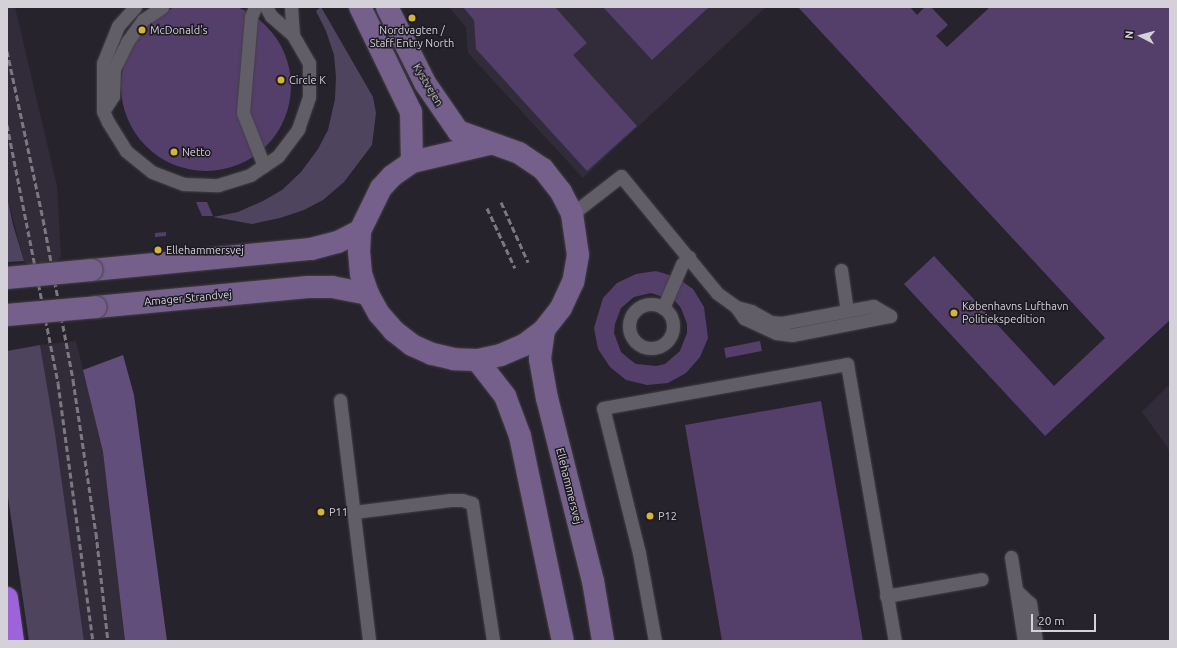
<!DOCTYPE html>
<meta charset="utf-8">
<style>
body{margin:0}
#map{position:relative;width:1177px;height:648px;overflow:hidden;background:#27232c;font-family:Ubuntu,sans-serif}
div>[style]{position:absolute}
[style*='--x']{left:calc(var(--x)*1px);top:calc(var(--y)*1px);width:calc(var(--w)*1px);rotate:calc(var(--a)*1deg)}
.built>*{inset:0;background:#322c3a}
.green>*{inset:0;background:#4f445e}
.forest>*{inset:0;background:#624e7a}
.building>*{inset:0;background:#533f6a}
.round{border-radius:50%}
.roads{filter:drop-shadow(0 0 1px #434047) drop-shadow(0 0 1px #434047)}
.lane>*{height:13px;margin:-6.5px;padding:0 6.5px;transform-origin:6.5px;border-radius:6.5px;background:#625e68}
.lane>.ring{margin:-6.5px;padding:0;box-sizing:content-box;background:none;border:13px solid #625e68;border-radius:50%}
.secondary>*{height:22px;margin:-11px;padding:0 11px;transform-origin:11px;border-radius:11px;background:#74608a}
.highway>*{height:22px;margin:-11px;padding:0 11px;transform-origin:11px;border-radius:11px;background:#9d63d9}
.rail>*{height:3px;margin-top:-1.5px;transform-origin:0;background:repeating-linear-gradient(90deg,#7b787f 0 6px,transparent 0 9px)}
.bridges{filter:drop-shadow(0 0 1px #434047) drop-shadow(0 0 1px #434047)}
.secondary-bridge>*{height:22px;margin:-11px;padding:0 11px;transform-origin:11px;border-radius:11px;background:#74608a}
.dots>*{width:11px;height:11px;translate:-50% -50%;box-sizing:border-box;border:2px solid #1d1a22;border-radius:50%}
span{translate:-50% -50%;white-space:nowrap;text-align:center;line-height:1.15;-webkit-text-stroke:3px #1d1a22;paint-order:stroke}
.poi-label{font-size:11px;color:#d4d2d8}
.left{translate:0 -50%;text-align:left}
.street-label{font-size:11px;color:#d4d2d8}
.frame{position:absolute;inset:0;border:8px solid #d4d2d8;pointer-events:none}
.north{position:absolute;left:1121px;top:16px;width:40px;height:40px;-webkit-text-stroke:3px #1d1a22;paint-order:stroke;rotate:276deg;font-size:11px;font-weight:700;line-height:16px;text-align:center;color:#d4d2d8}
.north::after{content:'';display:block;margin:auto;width:14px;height:18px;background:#d4d2d8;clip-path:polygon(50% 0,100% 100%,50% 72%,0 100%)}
.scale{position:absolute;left:1031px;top:614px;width:65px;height:18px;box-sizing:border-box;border:2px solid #d4d2d8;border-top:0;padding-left:5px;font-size:12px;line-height:14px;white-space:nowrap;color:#d4d2d8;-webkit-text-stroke:3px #1d1a22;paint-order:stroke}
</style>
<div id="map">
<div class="built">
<i style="clip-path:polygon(7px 7px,15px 7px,57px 186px,61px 256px,57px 262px,28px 265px,24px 261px,7px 196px)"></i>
<i style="clip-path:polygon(449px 7px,766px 7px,583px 178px,468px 53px,466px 27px)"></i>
<i style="clip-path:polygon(76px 341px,103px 452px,125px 641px,84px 641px,55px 433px,40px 345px)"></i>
<i style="clip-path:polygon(1170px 384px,1170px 457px,1168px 448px,1142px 412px)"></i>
</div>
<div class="green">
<i style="clip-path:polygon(321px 7px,373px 97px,376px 113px,372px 145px,344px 182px,323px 200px,304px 210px,280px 218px,252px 224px,213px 217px,238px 212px,263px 201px,282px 190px,301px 172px,318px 149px,328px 130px,335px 99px,336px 77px,334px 55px,326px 31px,316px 11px)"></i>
<i style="clip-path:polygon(7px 196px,13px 225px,24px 261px,7px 262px)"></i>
<i style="clip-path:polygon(40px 345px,55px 433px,84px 641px,29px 641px,7px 490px,7px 351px)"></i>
</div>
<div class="forest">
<i style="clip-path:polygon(123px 355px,134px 395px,167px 641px,125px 641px,103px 452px,83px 370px)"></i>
</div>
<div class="building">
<i class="round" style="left:121px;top:1px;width:170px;height:170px"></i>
<i style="clip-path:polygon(463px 7px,555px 7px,587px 43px,573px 55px,637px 126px,587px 171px,476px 49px,474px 20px)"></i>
<i style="clip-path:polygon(603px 7px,709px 7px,652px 60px)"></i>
<i style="clip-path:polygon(798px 7px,910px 7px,917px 15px,925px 7px,931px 7px,948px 25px,936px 36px,947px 47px,990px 7px,1170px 7px,1170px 320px,1045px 436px,904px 284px,934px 256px,1054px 386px,1105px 338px)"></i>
<i style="clip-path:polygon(196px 202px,207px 202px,213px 216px,202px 216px)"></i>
<i style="clip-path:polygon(166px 232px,166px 236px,155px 237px,155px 233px)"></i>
<i style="clip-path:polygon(evenodd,656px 271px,676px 277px,693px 289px,704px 307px,708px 338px,700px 357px,686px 373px,668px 383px,647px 385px,626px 380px,610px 367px,598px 349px,594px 328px,603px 298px,617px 283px,636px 274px,656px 271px,651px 293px,675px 301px,681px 308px,687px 324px,687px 333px,680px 351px,665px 364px,656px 366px,636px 364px,628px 358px,621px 352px,614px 333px,615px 324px,621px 308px,634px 297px,651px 293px)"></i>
<i style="clip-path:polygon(760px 341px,762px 351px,726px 358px,724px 348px)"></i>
<i style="clip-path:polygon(821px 401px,863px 641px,722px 641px,685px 425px)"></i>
</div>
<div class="roads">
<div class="lane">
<i style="--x:135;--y:7;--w:25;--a:132"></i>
<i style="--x:118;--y:26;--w:40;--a:112"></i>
<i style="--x:103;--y:63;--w:48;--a:90"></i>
<i style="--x:103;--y:111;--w:12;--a:66"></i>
<i style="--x:108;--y:122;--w:34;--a:58"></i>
<i style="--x:126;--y:151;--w:33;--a:39"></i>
<i style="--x:152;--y:172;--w:34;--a:21"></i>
<i style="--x:184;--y:184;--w:34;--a:2"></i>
<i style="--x:218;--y:185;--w:34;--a:-17"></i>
<i style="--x:250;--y:175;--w:34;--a:-34"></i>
<i style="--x:278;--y:156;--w:34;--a:-53"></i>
<i style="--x:298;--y:129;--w:34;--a:-71"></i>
<i style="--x:309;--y:97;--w:34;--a:-90"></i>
<i style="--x:309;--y:63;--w:32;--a:-120"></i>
<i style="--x:293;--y:35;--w:29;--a:-139"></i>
<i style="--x:271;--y:16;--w:10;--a:-119"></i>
<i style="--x:255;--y:7;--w:11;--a:112"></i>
<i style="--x:251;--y:17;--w:96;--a:94.8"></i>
<i style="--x:243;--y:113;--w:57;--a:68.4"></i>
<i style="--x:291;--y:7;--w:28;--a:86"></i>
<i style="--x:103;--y:111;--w:18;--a:-56"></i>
<i style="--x:113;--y:96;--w:27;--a:-88"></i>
<i style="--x:114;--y:69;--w:30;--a:-64"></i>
<i style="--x:127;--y:42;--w:27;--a:-54"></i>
<i style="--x:143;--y:20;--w:23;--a:-34"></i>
<i style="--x:572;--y:214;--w:62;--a:-37.8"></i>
<i style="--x:621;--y:176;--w:151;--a:50.6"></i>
<i style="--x:717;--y:293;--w:24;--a:36"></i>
<i style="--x:736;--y:307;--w:14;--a:54"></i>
<i style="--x:744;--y:318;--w:35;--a:25"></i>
<i style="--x:776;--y:333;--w:16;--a:7"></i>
<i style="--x:792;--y:335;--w:100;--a:-11"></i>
<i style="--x:841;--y:270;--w:41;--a:81.7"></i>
<i class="ring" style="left:629px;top:304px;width:31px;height:31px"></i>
<i style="--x:736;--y:307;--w:16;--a:15"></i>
<i style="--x:751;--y:311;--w:23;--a:29"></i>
<i style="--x:771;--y:322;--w:11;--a:5"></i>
<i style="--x:782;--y:323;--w:93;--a:-10.6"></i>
<i style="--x:873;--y:306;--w:20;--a:30"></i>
<i style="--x:663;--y:308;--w:48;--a:-66.6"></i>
<i style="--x:682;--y:264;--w:10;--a:-45"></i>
<i style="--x:340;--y:400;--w:243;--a:83.1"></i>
<i style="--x:354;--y:512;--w:97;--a:-7.1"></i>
<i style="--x:450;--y:500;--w:12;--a:0"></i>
<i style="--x:462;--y:500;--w:10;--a:17"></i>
<i style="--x:472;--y:503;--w:140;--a:81.3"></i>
<i style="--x:1011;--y:557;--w:85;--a:81.2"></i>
<i style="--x:1018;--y:592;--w:16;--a:43"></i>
<i style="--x:1030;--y:603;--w:38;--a:81"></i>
<i style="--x:886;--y:596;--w:97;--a:-10"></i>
<i style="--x:655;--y:641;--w:89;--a:-100.3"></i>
<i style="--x:639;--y:553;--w:149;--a:-103.9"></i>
<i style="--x:603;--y:408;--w:248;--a:-10.2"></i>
<i style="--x:847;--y:364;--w:281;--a:80.2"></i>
</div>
<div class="secondary">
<i style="--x:360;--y:7;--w:117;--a:64.1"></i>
<i style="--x:411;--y:112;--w:50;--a:88.9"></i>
<i style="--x:387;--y:7;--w:85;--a:63.4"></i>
<i style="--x:425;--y:83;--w:58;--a:55.5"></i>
<i style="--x:458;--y:131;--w:65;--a:19.8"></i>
<i style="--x:519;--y:153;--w:29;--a:34"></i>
<i style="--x:543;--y:169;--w:29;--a:52"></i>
<i style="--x:561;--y:192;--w:25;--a:63"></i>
<i style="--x:572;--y:214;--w:41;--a:81.7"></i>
<i style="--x:578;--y:255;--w:27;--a:100"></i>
<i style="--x:573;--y:282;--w:29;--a:115"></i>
<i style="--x:561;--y:308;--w:28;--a:128"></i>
<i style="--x:544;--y:330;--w:25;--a:143"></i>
<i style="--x:524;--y:345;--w:25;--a:157"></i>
<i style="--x:501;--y:355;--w:25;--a:168"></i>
<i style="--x:477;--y:360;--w:23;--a:-178"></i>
<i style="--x:454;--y:359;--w:23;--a:-167"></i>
<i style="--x:432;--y:354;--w:22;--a:-156"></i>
<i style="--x:412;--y:345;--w:23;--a:-142"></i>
<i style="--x:394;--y:331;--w:23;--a:-131"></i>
<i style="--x:379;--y:314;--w:23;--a:-119"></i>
<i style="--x:368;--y:294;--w:21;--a:-109"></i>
<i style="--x:361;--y:274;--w:22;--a:-95"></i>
<i style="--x:359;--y:252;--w:21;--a:-87"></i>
<i style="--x:360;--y:231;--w:48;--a:-64"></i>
<i style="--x:381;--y:188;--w:16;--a:-47"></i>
<i style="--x:392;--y:176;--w:24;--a:-35"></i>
<i style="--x:412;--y:162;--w:79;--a:-13.2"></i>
<i style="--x:92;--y:270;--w:220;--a:-5.5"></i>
<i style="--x:311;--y:249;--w:28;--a:-15"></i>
<i style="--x:338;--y:242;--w:25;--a:-27"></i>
<i style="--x:96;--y:307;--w:213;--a:-5.4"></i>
<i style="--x:308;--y:287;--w:24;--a:0"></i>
<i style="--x:332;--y:287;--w:37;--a:11"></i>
<i style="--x:544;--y:330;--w:29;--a:98"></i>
<i style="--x:540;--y:359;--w:40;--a:80"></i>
<i style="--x:547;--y:398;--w:189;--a:75.9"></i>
<i style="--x:593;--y:581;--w:61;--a:80.5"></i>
<i style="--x:477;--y:360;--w:46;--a:52.1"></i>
<i style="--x:505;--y:396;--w:43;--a:69.4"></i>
<i style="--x:520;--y:436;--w:209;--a:78.2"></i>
</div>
<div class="highway">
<i style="--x:7;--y:598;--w:43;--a:82.1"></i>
</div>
</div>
<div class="rail">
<i style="--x:7;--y:51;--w:172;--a:77.9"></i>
<i style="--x:43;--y:219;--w:164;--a:79.4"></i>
<i style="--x:73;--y:380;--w:155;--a:81.5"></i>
<i style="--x:96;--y:533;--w:109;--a:83.7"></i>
<i style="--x:7;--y:125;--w:263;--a:78.8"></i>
<i style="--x:58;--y:383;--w:260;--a:82.3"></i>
<i style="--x:501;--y:202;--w:66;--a:65.8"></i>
<i style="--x:487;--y:208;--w:66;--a:65"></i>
</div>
<div class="bridges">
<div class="secondary-bridge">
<i style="--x:7;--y:278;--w:85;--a:-5.4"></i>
<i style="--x:7;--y:315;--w:89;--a:-5.1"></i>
</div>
</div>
<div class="dots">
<i style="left:412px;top:18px;background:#d5b534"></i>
<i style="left:142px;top:30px;background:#d5b534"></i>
<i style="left:281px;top:80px;background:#d5b534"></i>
<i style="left:174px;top:152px;background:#d5b534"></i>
<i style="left:158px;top:250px;background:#d5b534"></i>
<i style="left:954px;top:313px;background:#d5b534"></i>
<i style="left:321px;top:512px;background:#d5b534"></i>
<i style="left:650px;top:516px;background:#d5b534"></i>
</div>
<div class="poi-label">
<span class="left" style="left:150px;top:30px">McDonald's</span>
<span style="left:412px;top:37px">Nordvagten /<br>Staff Entry North</span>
<span class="left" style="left:289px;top:80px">Circle K</span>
<span class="left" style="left:182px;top:152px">Netto</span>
<span class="left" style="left:166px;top:250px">Ellehammersvej</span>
<span class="left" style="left:962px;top:313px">Københavns Lufthavn<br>Politiekspedition</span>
<span class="left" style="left:329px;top:512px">P11</span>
<span class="left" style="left:658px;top:516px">P12</span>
</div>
<div class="street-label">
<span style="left:428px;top:85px;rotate:59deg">Kystvejen</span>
<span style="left:188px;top:298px;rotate:-5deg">Amager Strandvej</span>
<span style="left:569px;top:486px;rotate:76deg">Ellehammersvej</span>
</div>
<div class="frame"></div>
<div class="north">N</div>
<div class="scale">20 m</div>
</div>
